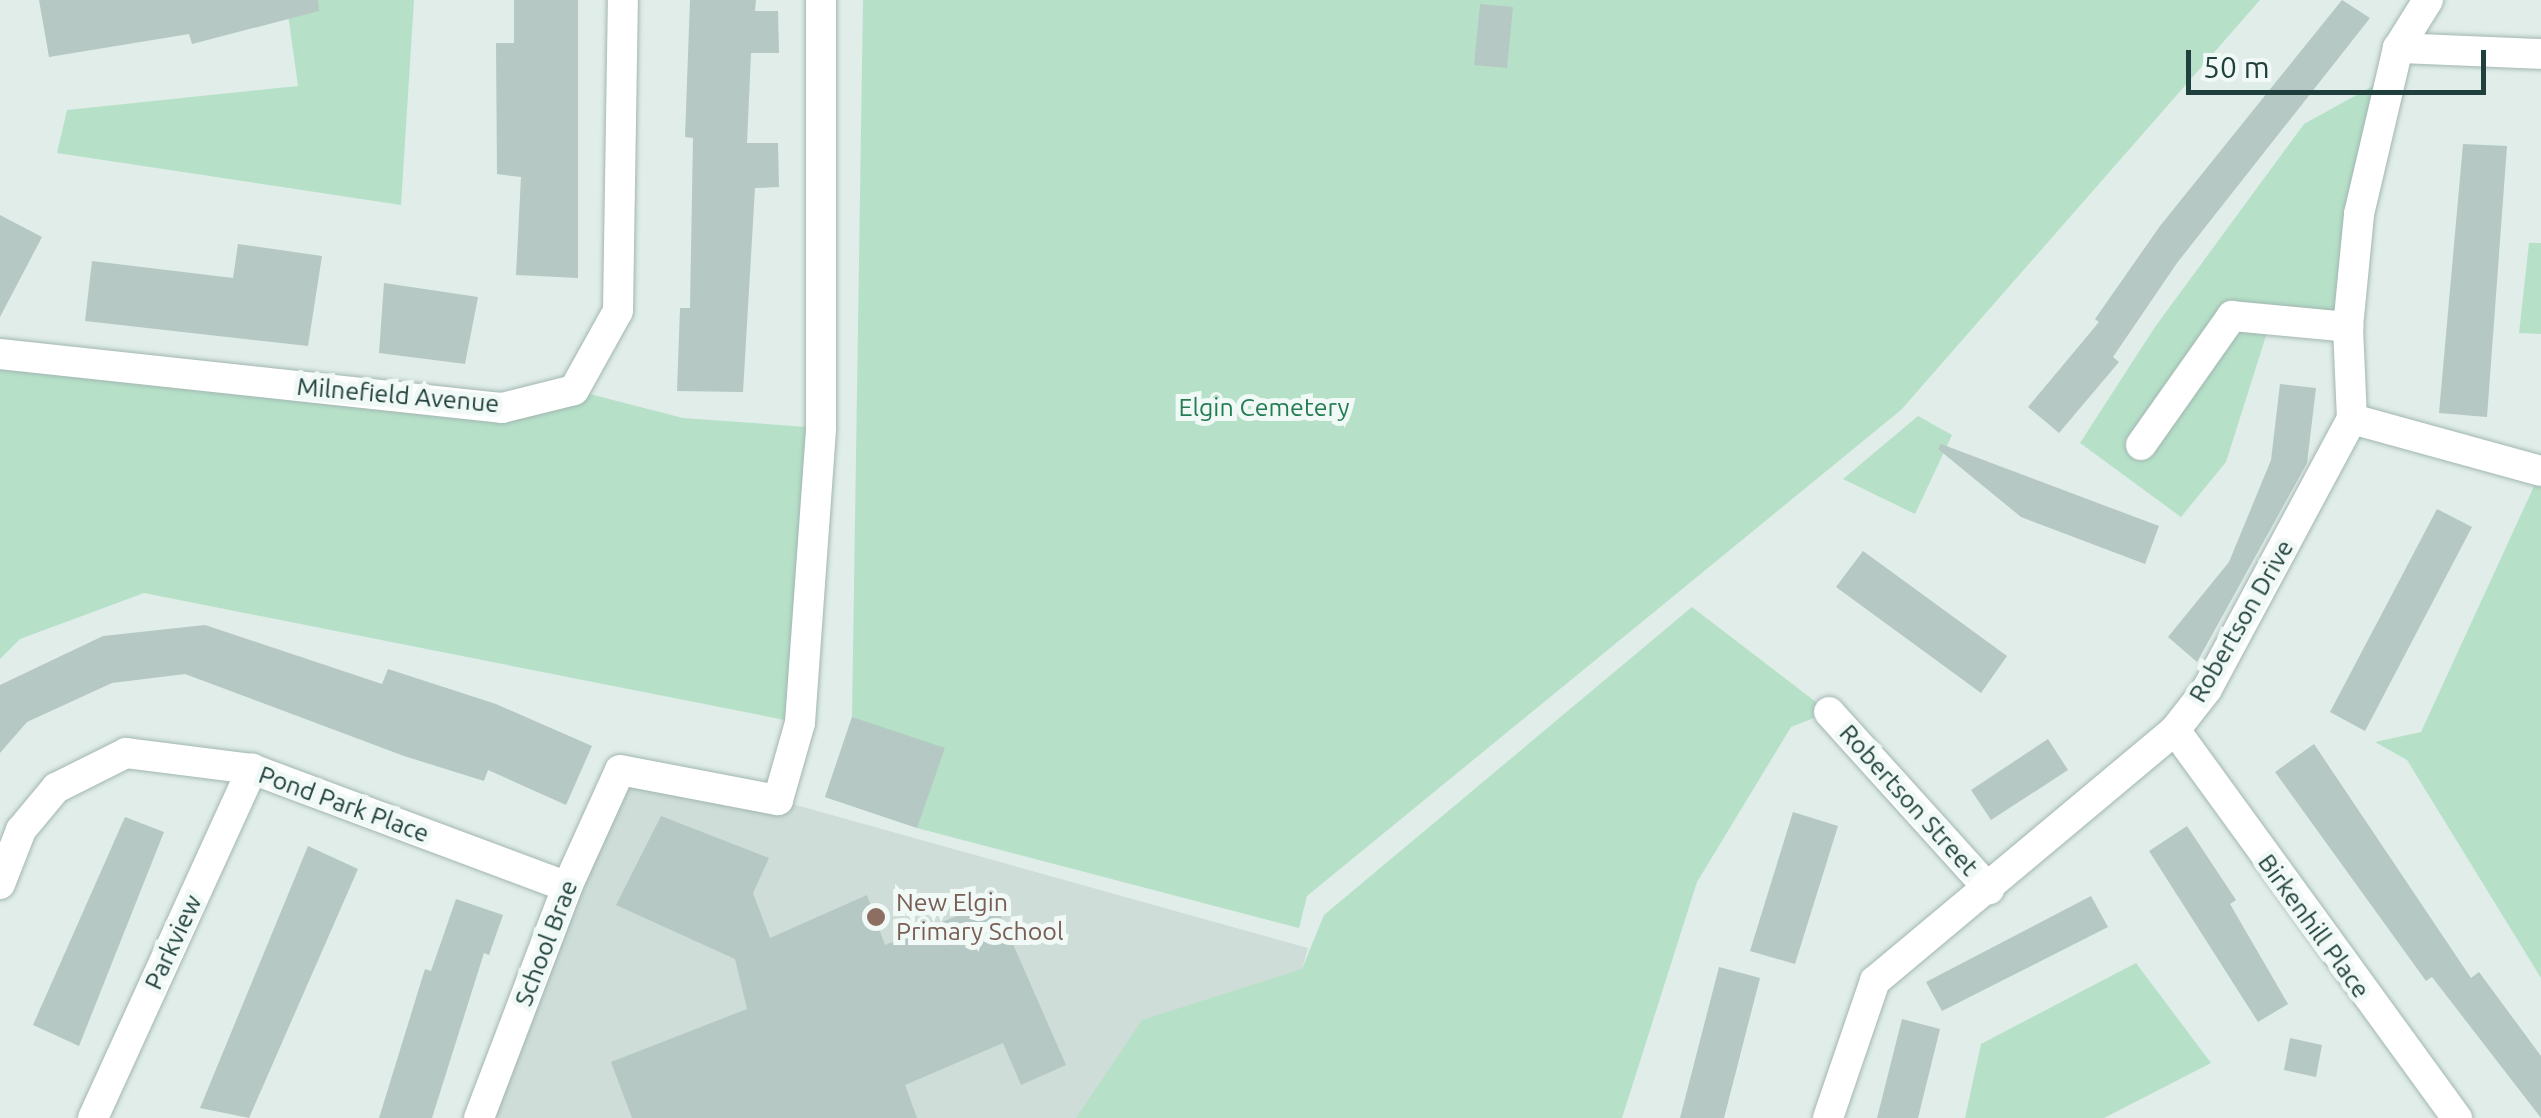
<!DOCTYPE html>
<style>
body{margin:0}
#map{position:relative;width:2541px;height:1118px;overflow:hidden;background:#e0ede9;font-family:Ubuntu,sans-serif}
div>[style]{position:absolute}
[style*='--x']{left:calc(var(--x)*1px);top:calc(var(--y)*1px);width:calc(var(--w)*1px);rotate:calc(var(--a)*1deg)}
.built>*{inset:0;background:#ceddd8}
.green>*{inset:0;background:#b6e1c8}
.building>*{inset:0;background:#b5c8c3}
.roads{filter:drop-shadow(0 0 2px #a2b6b2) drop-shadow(0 0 2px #a2b6b2)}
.minor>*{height:30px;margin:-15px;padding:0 15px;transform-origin:15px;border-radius:15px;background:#fff}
.dots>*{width:28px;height:28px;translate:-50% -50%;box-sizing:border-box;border:5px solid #f1f9f6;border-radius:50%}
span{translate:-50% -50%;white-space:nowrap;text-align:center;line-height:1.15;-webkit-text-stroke:10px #f1f9f6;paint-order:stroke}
.street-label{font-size:25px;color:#1f403c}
.park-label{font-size:25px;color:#247c53}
.education-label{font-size:25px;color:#785e54}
.left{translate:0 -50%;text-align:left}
.scale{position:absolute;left:2186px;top:50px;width:300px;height:45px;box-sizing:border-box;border:5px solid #1f403c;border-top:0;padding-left:12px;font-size:30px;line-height:35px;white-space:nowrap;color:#1f403c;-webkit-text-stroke:8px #f1f9f6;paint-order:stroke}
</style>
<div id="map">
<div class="built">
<i style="clip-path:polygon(620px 770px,778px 800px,1308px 948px,1302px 969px,1468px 1118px,479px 1118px)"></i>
</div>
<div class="green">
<i style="clip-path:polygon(286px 0,414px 0,401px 205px,57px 153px,67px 110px,298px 86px)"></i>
<i style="clip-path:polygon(863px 0,2260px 0,1901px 410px,1307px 896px,1299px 928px,917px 828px,825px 797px,852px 717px)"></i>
<i style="clip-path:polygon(2391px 76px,2348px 327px,2271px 320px,2226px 462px,2181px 517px,2080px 443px,2155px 327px,2304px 124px)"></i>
<i style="clip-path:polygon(2529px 243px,2541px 243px,2541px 334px,2519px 333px)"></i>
<i style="clip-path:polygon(0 354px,502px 408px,574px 390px,683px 418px,821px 428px,800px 723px,144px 593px,20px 639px,0 659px)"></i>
<i style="clip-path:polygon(1918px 416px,1952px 435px,1915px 514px,1843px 479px)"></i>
<i style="clip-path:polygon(2541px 471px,2541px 978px,2407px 760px,2375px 742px,2421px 732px)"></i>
<i style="clip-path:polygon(1692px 607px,1829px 712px,1791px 727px,1697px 882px,1622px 1118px,1076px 1118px,1142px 1020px,1302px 969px,1324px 915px)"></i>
<i style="clip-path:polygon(2136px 963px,2211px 1063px,2104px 1118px,1965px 1118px,1981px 1044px)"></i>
</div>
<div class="building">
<i style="clip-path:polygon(39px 0,318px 0,319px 11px,192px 44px,189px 34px,49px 57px)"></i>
<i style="clip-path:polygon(514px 0,578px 0,578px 278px,516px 275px,521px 177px,497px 174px,496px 43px,514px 43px)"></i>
<i style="clip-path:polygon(690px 0,756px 0,755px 11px,778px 11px,779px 53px,751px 53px,747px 143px,778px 143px,779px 187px,755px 188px,743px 392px,677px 391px,680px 308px,690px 308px,693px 138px,685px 137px)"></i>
<i style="clip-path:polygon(2342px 0,2370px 18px,2177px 263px,2113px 357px,2119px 362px,2059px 433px,2028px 407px,2099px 322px,2095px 319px,2160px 226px)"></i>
<i style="clip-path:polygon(1480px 4px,1513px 7px,1507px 68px,1474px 65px)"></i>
<i style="clip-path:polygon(2463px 144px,2507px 146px,2487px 417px,2439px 413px)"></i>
<i style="clip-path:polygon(0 215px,42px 237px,0 317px)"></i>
<i style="clip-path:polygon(238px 244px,322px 256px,308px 346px,85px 321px,92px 261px,233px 278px)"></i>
<i style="clip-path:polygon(384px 283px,478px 297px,465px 364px,379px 353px)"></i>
<i style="clip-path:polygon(2280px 384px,2316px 388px,2307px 463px,2197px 662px,2168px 637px,2229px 562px,2271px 460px)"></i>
<i style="clip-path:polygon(1941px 444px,2159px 526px,2145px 564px,2021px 517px,1938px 449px)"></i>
<i style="clip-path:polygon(2437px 509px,2472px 527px,2365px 731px,2330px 712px)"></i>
<i style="clip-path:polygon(1863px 551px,2007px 656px,1981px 693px,1836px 587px)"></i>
<i style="clip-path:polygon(205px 625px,382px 684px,388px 669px,496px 704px,592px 746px,566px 805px,488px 770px,484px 781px,404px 756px,185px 674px,112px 683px,27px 722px,0 753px,0 685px,103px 636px)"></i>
<i style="clip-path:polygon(852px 717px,945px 748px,917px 828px,825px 797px)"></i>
<i style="clip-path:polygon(2048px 739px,2068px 770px,1991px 820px,1971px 790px)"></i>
<i style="clip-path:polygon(2314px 744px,2471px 978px,2479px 972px,2541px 1056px,2541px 1118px,2432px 977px,2426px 981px,2275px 772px)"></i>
<i style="clip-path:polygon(1793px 812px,1838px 826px,1795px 964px,1750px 951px)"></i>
<i style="clip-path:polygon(661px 816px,769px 858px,753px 893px,770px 938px,867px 895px,885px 945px,994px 901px,1066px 1065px,1021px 1085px,1003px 1043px,905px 1085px,917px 1118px,632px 1118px,611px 1062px,747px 1009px,735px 959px,616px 905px)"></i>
<i style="clip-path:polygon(125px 817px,164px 832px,79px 1046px,33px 1025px)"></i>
<i style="clip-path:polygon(2187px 826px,2236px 900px,2230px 904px,2288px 1004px,2258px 1022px,2149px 851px)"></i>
<i style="clip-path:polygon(308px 846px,358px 869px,249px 1118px,200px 1108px)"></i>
<i style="clip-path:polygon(2091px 896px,2108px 927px,1942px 1011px,1926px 982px)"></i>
<i style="clip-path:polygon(456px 899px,503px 915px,489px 955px,484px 953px,432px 1118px,379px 1118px,425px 969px,431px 971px)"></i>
<i style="clip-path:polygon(1719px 967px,1760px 978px,1724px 1118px,1680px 1118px)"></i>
<i style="clip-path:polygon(1902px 1019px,1940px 1029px,1918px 1118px,1877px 1118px)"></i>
<i style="clip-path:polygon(2290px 1038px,2322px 1045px,2316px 1077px,2284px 1070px)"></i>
</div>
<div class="roads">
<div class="minor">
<i style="--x:2398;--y:48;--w:143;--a:2.4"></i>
<i style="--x:0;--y:354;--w:505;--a:6.14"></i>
<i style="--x:502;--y:408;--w:74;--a:-14"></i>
<i style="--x:574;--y:390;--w:90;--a:-60.9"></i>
<i style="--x:618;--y:311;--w:311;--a:-89.1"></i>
<i style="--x:2352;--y:419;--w:196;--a:15.4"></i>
<i style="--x:2141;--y:445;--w:158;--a:-54.8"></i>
<i style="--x:2232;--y:316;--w:117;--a:5.4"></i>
<i style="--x:1829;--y:712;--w:239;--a:47.9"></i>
<i style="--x:2175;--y:730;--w:480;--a:54"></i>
<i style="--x:0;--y:884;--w:58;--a:-68.7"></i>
<i style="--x:21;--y:830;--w:55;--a:-50.2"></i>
<i style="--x:56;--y:788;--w:78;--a:-26.6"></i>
<i style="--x:126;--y:753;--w:127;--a:7.2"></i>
<i style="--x:252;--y:769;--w:336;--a:20.5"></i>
<i style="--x:93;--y:1118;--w:384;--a:-65.5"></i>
<i style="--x:479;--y:1118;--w:247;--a:-69.1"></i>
<i style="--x:567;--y:887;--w:128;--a:-65.6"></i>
<i style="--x:620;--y:770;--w:161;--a:10.8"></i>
<i style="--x:778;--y:800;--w:80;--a:-74.1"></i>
<i style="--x:800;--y:723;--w:296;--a:-85.9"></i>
<i style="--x:821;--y:428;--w:428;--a:-90"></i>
<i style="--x:1828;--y:1118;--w:145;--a:-71.1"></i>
<i style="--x:1875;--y:981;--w:391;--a:-39.9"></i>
<i style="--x:2175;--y:730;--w:52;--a:-52"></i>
<i style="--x:2207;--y:689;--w:306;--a:-61.8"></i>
<i style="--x:2352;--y:419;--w:92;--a:-92.5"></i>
<i style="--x:2348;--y:327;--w:114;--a:-84.4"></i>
<i style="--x:2359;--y:214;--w:171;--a:-76.8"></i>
<i style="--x:2398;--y:48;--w:57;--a:-58"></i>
</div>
</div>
<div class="dots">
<i style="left:876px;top:917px;background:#8d6e63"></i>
</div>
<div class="street-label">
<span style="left:398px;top:395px;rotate:5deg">Milnefield Avenue</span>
<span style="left:2241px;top:621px;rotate:-60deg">Robertson Drive</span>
<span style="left:1909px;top:800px;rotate:48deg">Robertson Street</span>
<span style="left:344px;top:804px;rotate:20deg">Pond Park Place</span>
<span style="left:2314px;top:926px;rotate:54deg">Birkenhill Place</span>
<span style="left:173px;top:942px;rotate:-65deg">Parkview</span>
<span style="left:546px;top:943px;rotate:-69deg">School Brae</span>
</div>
<div class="park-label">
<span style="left:1264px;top:407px">Elgin Cemetery</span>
</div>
<div class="education-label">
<span class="left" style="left:896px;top:917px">New Elgin<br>Primary School</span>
</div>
<div class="scale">50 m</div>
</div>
